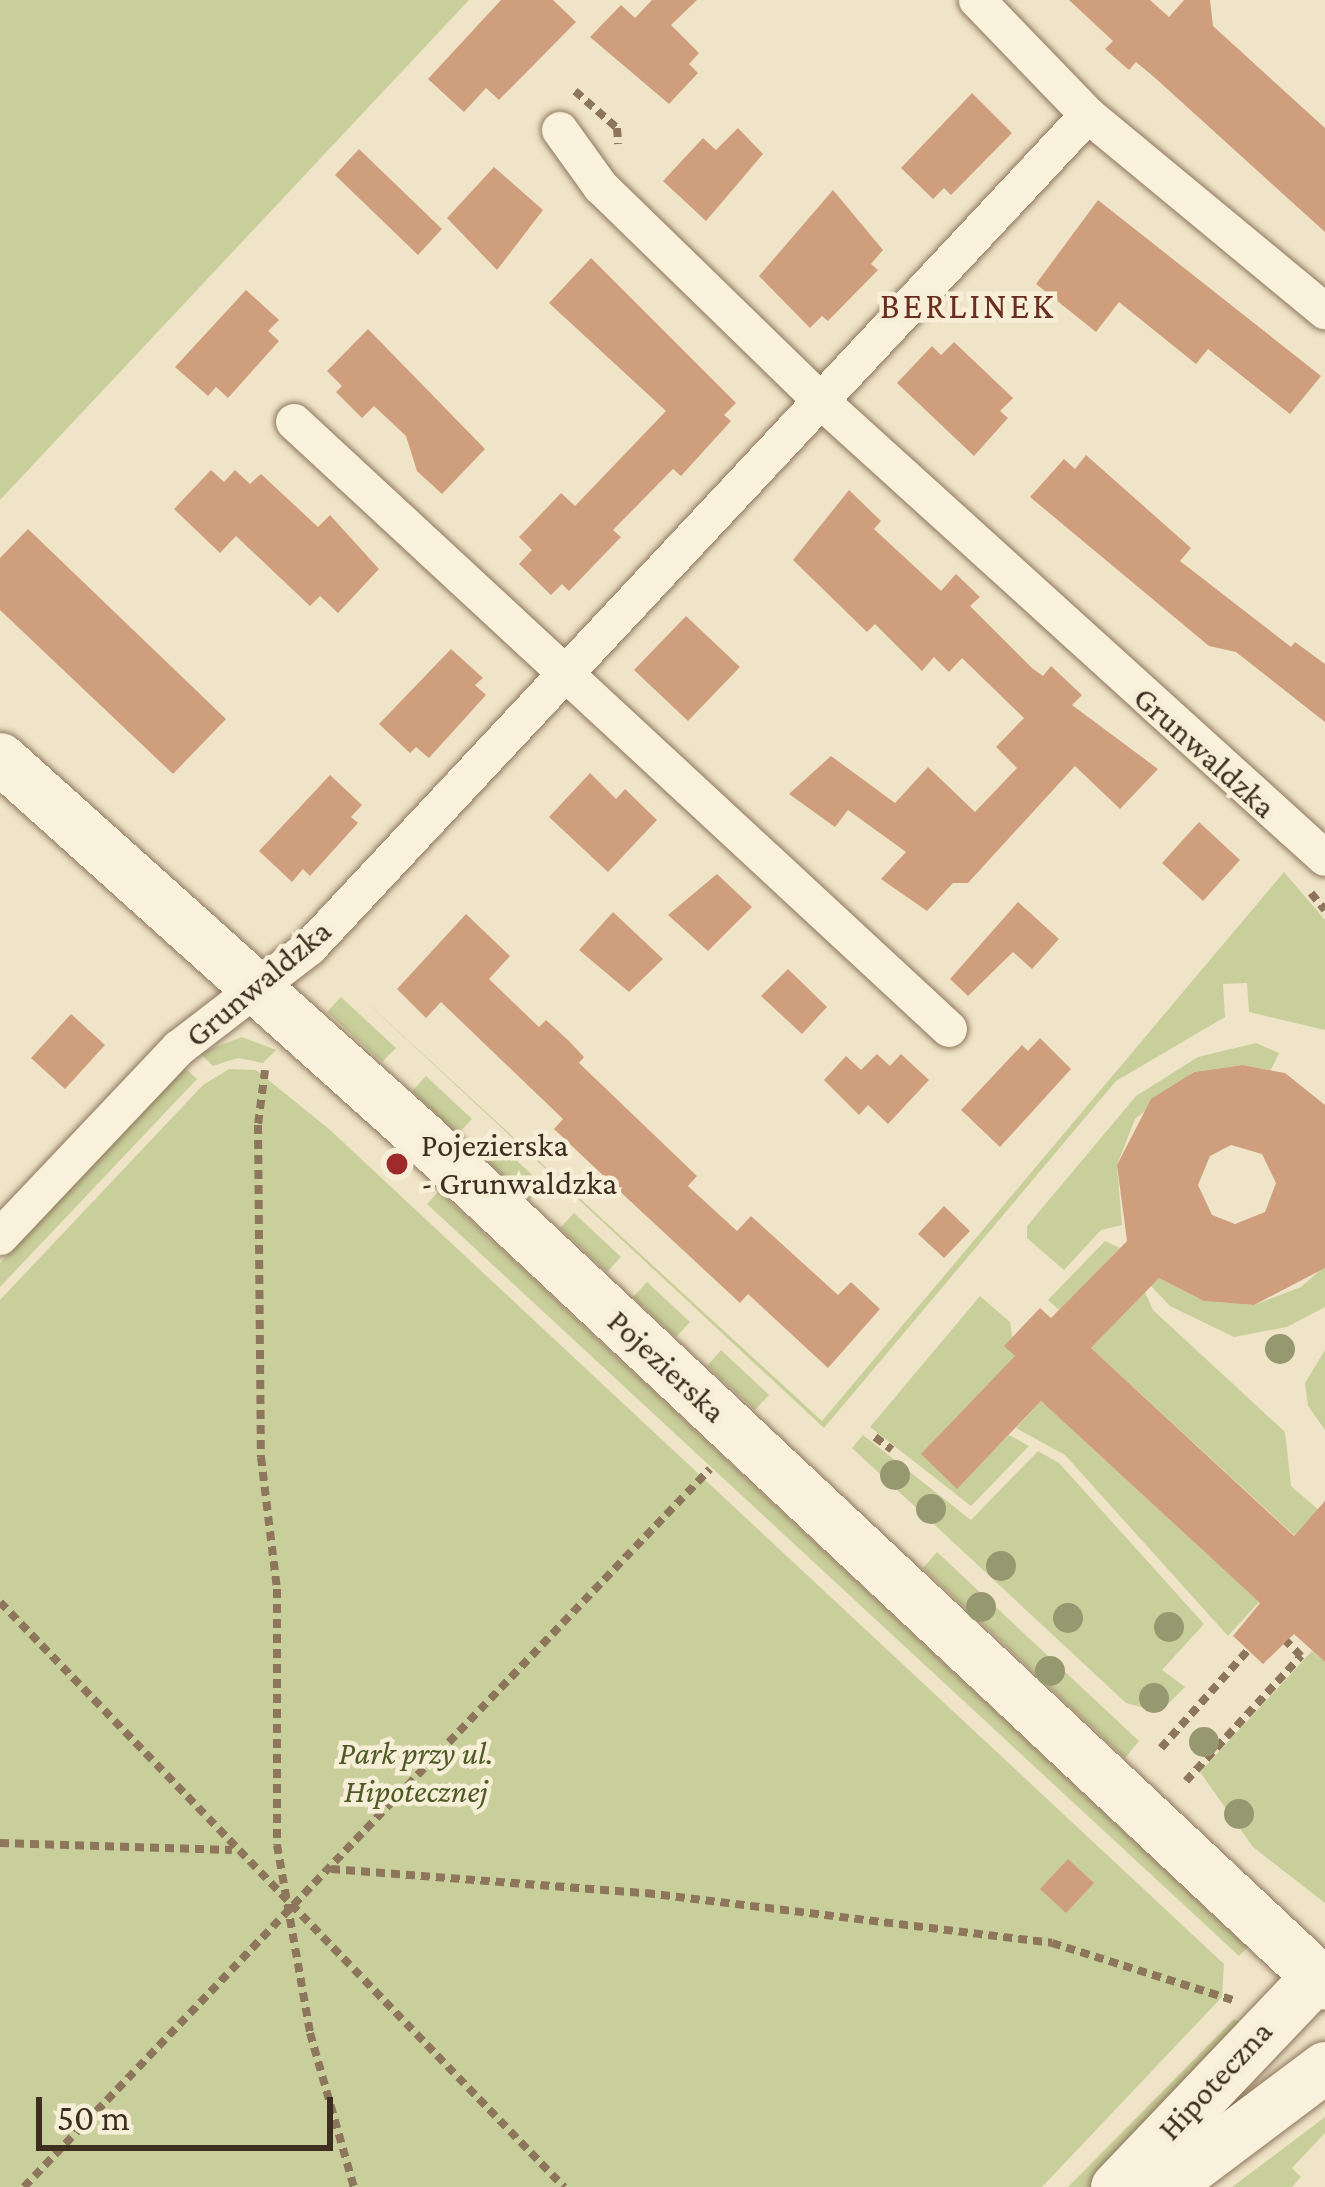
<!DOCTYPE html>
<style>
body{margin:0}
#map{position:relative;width:1325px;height:2187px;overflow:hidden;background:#f0e4c8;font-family:"Crimson Pro",serif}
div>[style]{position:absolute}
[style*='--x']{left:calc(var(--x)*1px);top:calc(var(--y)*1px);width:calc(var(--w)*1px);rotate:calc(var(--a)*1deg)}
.green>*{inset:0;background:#c9cf9b}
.building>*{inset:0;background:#cf9f7d}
.path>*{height:8px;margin-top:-4px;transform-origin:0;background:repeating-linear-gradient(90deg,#8d765c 0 9px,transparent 0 15px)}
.roads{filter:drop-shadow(0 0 3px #8d765c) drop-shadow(0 0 3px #8d765c)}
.street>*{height:36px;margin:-18px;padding:0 18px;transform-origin:18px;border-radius:18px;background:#faf1dc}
.secondary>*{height:51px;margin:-25.5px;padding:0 25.5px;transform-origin:25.5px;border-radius:25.5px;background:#faf1dc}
.trees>*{width:30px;height:30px;margin:-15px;border-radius:50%;background:#96986f}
.dots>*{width:33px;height:33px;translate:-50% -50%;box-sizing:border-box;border:6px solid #f7eed8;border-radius:50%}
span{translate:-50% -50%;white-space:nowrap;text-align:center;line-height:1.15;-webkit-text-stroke:9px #f7eed8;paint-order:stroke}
.street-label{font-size:33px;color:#3d2e20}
.poi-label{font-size:33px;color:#3d2e20}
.left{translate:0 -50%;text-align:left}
.park-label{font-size:33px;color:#4d5a26;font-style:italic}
.neighbourhood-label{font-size:36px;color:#6b2e1e;letter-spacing:3px}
.scale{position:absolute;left:36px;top:2097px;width:297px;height:54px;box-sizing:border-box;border:6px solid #3d2e20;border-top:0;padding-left:15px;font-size:36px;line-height:42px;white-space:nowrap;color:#3d2e20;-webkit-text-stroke:9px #f7eed8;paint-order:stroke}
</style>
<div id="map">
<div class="green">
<i style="clip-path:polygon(0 0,469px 0,0 500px)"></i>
<i style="clip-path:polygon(1284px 872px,1325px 920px,1325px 1030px,1249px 1012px,1247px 983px,1223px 984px,1225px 1017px,1116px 1081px,824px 1428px,348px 985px,822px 1421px)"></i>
<i style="clip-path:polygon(341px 997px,396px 1048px,382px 1062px,327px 1012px)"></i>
<i style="clip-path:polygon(242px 1037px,276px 1050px,263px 1063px,238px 1058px,213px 1066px,200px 1053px)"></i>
<i style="clip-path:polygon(1256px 1043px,1279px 1053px,1271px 1070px,1243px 1065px,1193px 1072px,1135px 1119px,1117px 1165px,1122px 1225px,1101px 1230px,1064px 1270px,1027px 1238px,1027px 1226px,1136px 1096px,1198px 1057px)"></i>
<i style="clip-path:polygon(185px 1068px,197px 1079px,0 1287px,0 1263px)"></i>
<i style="clip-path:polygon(229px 1069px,256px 1070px,329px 1129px,1224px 1964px,1222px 1997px,1042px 2187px,0 2187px,0 1300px,203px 1085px)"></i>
<i style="clip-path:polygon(426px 1076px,472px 1119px,458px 1134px,412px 1091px)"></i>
<i style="clip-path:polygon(498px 1143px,543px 1185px,529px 1200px,484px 1158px)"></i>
<i style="clip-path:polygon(439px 1191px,1233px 1934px,1248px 1947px,1239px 1956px,427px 1204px)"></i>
<i style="clip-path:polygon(574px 1213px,621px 1257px,607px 1272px,560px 1228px)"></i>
<i style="clip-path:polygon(1105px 1241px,1120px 1248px,1059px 1310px,1048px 1300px)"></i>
<i style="clip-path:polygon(1325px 1266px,1325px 1307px,1287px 1327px,1234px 1337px,1170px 1306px,1151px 1286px,1159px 1278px,1204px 1301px,1254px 1305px,1301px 1287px)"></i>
<i style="clip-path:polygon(647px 1282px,690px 1322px,676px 1337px,633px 1297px)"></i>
<i style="clip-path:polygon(1145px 1292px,1153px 1310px,1285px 1432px,1291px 1486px,1321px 1512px,1294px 1535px,1091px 1348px)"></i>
<i style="clip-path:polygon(980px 1296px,1010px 1322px,1015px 1356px,957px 1488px,1009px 1435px,1029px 1446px,971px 1506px,870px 1427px)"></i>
<i style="clip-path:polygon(721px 1350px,769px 1395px,755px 1410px,707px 1366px)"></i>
<i style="clip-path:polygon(1325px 1350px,1325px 1430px,1308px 1406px,1305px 1383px)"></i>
<i style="clip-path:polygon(1041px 1401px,1259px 1602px,1228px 1636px,1065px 1455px,1016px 1428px)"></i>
<i style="clip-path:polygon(863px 1435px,971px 1520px,1038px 1451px,1059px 1463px,1204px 1624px,1162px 1670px,1185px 1687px,1160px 1712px,1126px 1703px,852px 1448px)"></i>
<i style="clip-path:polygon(937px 1552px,1139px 1741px,1125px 1758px,923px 1568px)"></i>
<i style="clip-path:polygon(1312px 1651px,1325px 1662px,1325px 1903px,1253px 1847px,1200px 1772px)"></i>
<i style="clip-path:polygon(1234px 2019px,1245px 2025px,1090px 2187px,1068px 2187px)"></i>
<i style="clip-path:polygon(1325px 2117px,1325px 2133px,1292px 2168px,1301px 2177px,1292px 2187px,1232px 2187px)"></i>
</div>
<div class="building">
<i style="clip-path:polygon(501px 0,553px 0,576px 22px,499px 100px,486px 88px,464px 112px,428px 79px)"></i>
<i style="clip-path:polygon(652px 0,697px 0,671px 25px,699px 53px,689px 64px,698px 73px,669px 104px,590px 37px,621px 5px,635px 18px)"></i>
<i style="clip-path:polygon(1069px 0,1150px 0,1169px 17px,1184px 0,1210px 0,1213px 26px,1325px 128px,1325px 232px,1154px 77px,1136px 62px,1129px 70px,1105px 49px,1113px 41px)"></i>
<i style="clip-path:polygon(972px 93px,1012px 133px,951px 195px,944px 188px,933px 199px,901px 168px)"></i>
<i style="clip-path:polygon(738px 128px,763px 154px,706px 221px,663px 181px,703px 138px,716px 150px)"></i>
<i style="clip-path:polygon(359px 149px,442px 229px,418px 255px,335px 175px)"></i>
<i style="clip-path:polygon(494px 167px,543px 210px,497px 270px,447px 218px)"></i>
<i style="clip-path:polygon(833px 190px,883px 250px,871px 264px,878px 270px,828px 321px,822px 316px,810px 328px,759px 276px)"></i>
<i style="clip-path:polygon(1098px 200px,1321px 376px,1290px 414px,1208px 349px,1196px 364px,1119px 302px,1096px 332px,1036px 284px)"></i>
<i style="clip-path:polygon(591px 258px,736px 403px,724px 415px,731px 421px,681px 476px,673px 469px,613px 530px,621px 537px,569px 591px,562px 584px,551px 595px,519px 564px,532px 550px,519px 537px,561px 493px,575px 506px,666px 411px,549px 303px)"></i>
<i style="clip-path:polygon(246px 290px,279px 320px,268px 331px,279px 341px,228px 398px,216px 387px,208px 396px,175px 367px)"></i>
<i style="clip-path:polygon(368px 329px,485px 449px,442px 494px,417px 471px,406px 436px,374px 406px,362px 418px,336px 392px,342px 386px,327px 371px)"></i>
<i style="clip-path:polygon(954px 342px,1013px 398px,1000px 411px,1008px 418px,974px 456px,897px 383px,932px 346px,941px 355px)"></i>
<i style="clip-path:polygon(1086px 455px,1191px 548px,1180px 561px,1291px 647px,1295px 642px,1325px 664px,1325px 722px,1236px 652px,1209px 646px,1030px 497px,1064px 459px,1075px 469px)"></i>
<i style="clip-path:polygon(211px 470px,224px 482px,235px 470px,250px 484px,261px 474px,318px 527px,330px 515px,379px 569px,338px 613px,320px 596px,310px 606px,236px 536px,220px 553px,174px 509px)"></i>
<i style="clip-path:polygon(849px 490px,881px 521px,874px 529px,941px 591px,956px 574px,980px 597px,970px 606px,1032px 668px,1043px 676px,1051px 666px,1082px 695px,1072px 705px,1158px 769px,1120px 809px,1075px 766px,968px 883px,953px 883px,927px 911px,881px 879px,906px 852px,848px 810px,835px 827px,789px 794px,831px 756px,895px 803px,928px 767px,975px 812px,1017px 768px,996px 747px,1024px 718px,962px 658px,949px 672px,934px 657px,922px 671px,875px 624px,867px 632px,793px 560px)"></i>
<i style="clip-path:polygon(28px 529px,226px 719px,173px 774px,0 610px,0 558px)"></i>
<i style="clip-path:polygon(686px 616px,740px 667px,688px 721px,634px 670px)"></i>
<i style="clip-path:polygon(451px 649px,483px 678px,475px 685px,486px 695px,429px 758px,416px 747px,410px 753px,379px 724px)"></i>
<i style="clip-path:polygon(590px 773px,616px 799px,625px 789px,657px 820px,608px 872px,549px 817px)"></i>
<i style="clip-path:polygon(330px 775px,362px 805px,351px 817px,358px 823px,310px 876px,303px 869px,292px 882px,259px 851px)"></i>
<i style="clip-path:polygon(1199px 822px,1240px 860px,1203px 901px,1162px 863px)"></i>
<i style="clip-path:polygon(717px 874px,752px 907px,708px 951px,668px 915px)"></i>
<i style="clip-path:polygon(1018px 902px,1059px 939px,1032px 969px,1013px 952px,968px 996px,950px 979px)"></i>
<i style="clip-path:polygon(613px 912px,663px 959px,629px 992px,579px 950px)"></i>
<i style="clip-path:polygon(466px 914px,510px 956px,489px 979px,539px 1027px,546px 1020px,569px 1041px,584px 1057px,579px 1063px,697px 1176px,688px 1186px,737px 1231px,751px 1216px,838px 1295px,851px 1282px,880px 1309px,828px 1368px,748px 1294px,740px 1303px,628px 1199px,554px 1129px,563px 1119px,441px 1002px,426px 1018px,397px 989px)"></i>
<i style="clip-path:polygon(788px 969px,827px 1007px,802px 1034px,761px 996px)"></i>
<i style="clip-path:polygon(71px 1014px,105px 1045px,65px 1089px,31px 1058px)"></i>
<i style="clip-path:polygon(1040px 1038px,1071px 1069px,1000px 1147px,961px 1110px,1022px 1045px,1028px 1051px)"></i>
<i style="clip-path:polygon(877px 1054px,890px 1066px,901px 1054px,929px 1080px,888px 1124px,868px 1105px,859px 1115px,824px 1080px,846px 1056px,861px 1070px)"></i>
<i style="clip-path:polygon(evenodd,1243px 1065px,1285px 1073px,1325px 1105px,1325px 1268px,1254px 1305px,1204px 1301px,1159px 1278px,1091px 1348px,1294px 1536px,1325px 1501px,1325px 1662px,1294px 1634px,1263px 1664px,1233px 1636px,1260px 1603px,1041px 1401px,957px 1489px,921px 1454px,1015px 1356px,1004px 1346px,1040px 1308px,1051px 1318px,1127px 1241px,1117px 1165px,1151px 1099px,1194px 1072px,1243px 1065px,1231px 1145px,1262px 1154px,1276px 1183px,1265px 1212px,1235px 1224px,1212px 1215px,1198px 1185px,1210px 1156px,1231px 1145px)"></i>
<i style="clip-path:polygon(944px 1206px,970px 1231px,944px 1258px,918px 1234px)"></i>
<i style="clip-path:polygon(1068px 1859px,1094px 1883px,1066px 1913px,1040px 1889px)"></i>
</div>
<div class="path">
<i style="--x:575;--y:91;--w:56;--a:41.4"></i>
<i style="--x:617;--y:128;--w:16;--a:86"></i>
<i style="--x:1311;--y:893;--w:22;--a:51"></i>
<i style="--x:265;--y:1070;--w:55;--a:97.3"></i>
<i style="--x:258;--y:1125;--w:332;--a:89.5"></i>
<i style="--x:261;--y:1457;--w:133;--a:83.1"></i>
<i style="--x:277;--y:1589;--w:256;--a:90"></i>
<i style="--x:277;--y:1845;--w:191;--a:80"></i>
<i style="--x:310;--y:2033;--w:160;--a:74.1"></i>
<i style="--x:875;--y:1437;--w:21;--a:37"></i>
<i style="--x:0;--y:1602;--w:813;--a:46.05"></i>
<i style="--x:1161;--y:1748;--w:131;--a:-48.4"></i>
<i style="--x:1186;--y:1781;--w:170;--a:-47.4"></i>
<i style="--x:1301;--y:1656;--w:21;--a:-135"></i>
<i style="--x:0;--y:1843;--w:232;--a:1.7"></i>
<i style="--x:331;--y:1869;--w:316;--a:4.4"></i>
<i style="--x:646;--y:1893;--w:409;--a:7"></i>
<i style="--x:1052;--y:1943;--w:190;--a:17.5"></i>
<i style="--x:24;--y:2187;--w:993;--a:-46.31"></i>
</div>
<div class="roads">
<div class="street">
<i style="--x:1088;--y:115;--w:308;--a:39.6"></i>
<i style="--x:560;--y:130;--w:70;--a:54.3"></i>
<i style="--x:601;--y:187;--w:307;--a:44.2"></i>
<i style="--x:821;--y:401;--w:680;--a:42.2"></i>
<i style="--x:294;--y:422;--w:893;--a:42.82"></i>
<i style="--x:0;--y:1237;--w:260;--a:-46.6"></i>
<i style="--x:179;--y:1048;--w:164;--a:-37.6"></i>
<i style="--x:309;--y:948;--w:1140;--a:-46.92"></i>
<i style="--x:1088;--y:115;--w:160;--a:-134"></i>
</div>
<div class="secondary">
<i style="--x:0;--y:758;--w:566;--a:41.92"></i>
<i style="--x:421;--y:1136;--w:1239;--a:43.17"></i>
<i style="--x:1116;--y:2187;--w:291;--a:-46.4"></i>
<i style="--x:1165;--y:2187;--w:200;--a:-36.9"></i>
</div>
</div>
<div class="trees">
<i style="left:1280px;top:1349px"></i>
<i style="left:895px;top:1475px"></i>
<i style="left:931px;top:1509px"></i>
<i style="left:1001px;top:1566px"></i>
<i style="left:981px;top:1607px"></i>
<i style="left:1068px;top:1618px"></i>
<i style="left:1169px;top:1627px"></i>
<i style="left:1050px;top:1671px"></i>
<i style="left:1154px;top:1698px"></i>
<i style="left:1204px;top:1742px"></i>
<i style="left:1239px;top:1814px"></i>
</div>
<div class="dots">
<i style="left:397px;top:1164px;background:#9e2a2b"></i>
</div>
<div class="street-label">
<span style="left:1205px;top:752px;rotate:42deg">Grunwaldzka</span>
<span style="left:258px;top:983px;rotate:-40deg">Grunwaldzka</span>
<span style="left:667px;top:1366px;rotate:43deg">Pojezierska</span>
<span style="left:1215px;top:2080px;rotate:-47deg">Hipoteczna</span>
</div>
<div class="poi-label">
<span class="left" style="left:421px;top:1164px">Pojezierska<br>- Grunwaldzka</span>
</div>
<div class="park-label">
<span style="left:416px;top:1772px">Park przy ul.<br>Hipotecznej</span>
</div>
<div class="neighbourhood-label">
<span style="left:968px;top:307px">BERLINEK</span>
</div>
<div class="scale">50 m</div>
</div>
